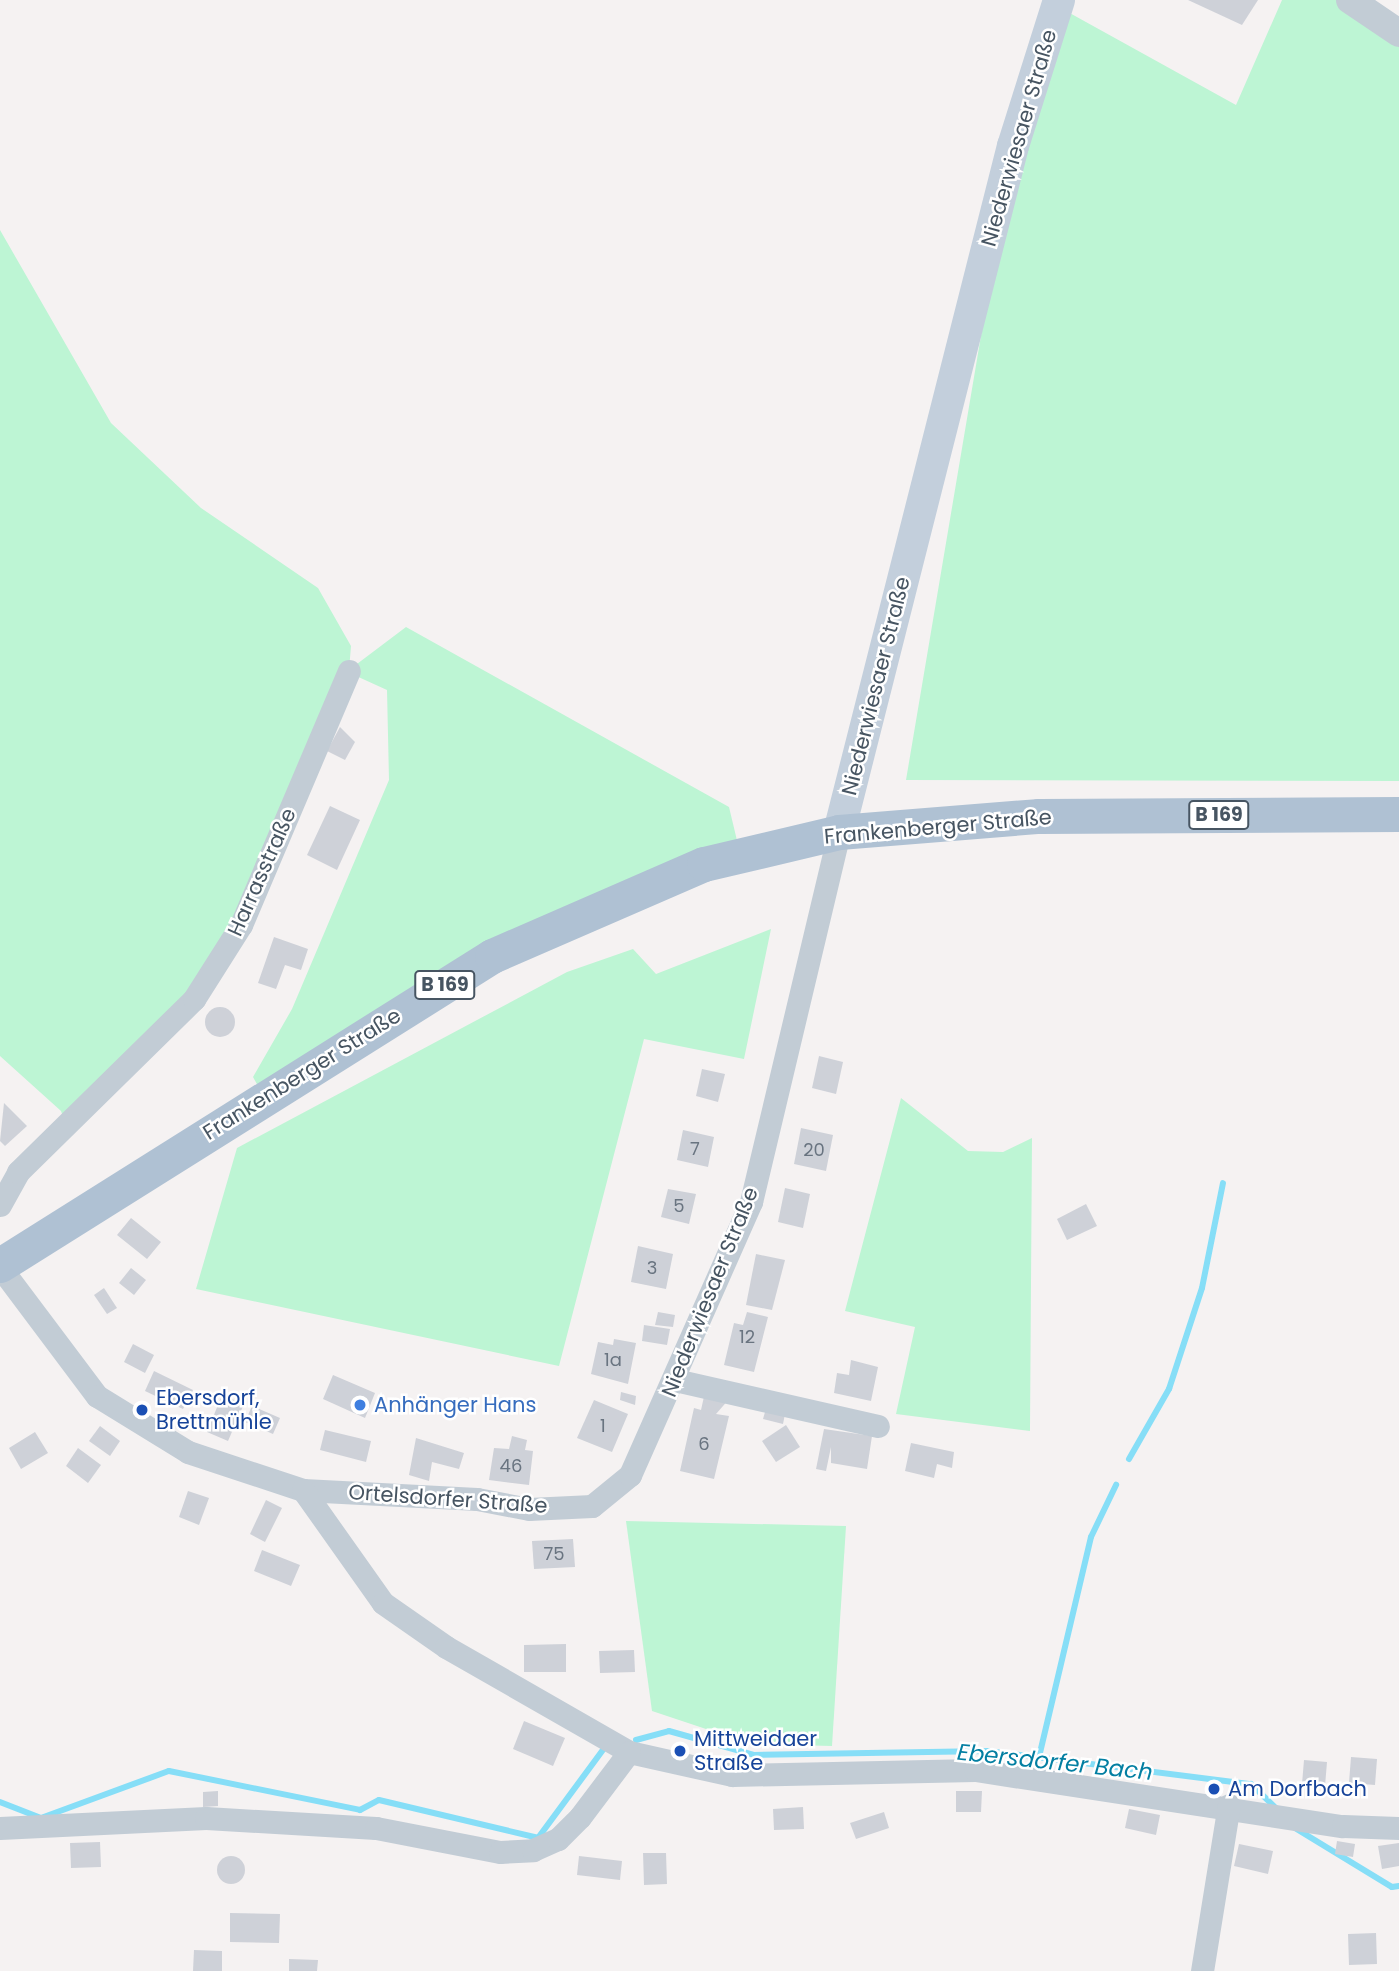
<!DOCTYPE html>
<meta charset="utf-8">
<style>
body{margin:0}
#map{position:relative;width:1399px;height:1971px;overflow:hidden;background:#f5f2f2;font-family:Poppins,sans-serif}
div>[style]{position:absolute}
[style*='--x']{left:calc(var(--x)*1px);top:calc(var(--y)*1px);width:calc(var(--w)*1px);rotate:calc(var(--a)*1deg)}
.green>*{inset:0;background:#bdf5d4}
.stream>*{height:6px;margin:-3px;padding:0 3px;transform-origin:3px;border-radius:3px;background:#86def7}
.building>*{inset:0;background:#ced1d8}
.round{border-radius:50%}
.minor>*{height:23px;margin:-11.5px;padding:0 11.5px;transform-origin:11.5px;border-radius:11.5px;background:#c2ccd5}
.tertiary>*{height:28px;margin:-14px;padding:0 14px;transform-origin:14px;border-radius:14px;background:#c2ccd5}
.secondary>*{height:32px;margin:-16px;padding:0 16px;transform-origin:16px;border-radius:16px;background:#c3cfdc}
.primary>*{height:35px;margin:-17.5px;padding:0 17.5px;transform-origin:17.5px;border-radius:17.5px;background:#afc1d3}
.dots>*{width:19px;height:19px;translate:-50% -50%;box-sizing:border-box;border:4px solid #fff;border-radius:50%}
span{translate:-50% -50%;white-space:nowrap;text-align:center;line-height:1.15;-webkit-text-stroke:5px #fff;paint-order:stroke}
.number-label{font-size:18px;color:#697480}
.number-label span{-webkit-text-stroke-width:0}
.shield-label span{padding:2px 5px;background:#fff;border:2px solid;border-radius:5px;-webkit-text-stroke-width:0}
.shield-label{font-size:19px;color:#475562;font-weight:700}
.street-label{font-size:21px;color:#475562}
.transit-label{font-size:21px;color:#164399}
.left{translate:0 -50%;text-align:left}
.shop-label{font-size:21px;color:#366cbe}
.water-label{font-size:23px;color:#037fa2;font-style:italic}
</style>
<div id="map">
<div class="green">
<i style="clip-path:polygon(1282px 0,1346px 0,1399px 37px,1399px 781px,906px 780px,1013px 146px,1057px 6px,1236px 105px)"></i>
<i style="clip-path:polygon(0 230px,111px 423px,201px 508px,318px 588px,351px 646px,349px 670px,406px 627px,729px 807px,740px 853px,635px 889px,264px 1097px,253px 1077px,292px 1009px,389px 780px,387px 690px,354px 675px,194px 999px,67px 1128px,61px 1111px,0 1056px)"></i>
<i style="clip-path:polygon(771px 929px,744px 1059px,644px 1039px,559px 1366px,196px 1289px,237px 1148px,567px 972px,633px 949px,656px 974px)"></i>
<i style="clip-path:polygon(901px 1098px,968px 1151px,1003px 1152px,1032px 1138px,1030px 1431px,896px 1414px,915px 1327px,845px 1311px)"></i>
<i style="clip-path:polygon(626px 1521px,846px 1526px,832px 1746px,751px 1744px,652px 1711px)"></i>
</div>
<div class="stream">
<i style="--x:1129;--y:1459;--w:81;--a:-60.3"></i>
<i style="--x:1169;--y:1389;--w:106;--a:-71.9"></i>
<i style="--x:1202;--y:1288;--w:107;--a:-78.7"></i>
<i style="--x:636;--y:1740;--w:34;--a:-15"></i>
<i style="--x:669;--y:1731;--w:88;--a:15.8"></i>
<i style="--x:754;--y:1755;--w:234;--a:-1"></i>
<i style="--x:988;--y:1751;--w:265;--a:7.2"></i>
<i style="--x:1251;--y:1784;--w:39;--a:44"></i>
<i style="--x:1039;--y:1757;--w:226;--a:-76.7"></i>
<i style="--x:1091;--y:1537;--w:58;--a:-64.3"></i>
<i style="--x:0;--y:1802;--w:44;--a:21.3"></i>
<i style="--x:41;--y:1818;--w:136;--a:-20.2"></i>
<i style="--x:169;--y:1771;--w:195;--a:11.5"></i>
<i style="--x:360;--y:1810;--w:21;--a:-28"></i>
<i style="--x:379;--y:1800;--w:163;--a:13.4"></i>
<i style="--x:538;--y:1838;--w:113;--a:-53.6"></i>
<i style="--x:1290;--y:1825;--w:119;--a:31.3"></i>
<i style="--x:1392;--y:1887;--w:7;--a:-8"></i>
</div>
<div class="building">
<i style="clip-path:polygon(1188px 0,1258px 0,1242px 25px)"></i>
<i style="clip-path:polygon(340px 727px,355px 742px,345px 760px,327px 751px)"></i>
<i style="clip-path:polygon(330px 806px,360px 820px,337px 870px,307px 855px)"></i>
<i style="clip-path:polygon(274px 937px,308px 949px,301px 970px,285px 965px,276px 989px,258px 983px)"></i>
<i class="round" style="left:205px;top:1007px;width:30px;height:30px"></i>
<i style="clip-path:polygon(819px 1056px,843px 1062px,836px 1094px,812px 1088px)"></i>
<i style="clip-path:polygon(702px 1069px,725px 1074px,718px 1102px,696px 1096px)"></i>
<i style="clip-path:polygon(4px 1103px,27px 1126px,5px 1146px,0 1141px)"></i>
<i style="clip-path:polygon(801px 1128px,833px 1135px,826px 1171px,794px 1164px)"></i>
<i style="clip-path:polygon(683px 1130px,714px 1137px,708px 1167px,677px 1160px)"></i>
<i style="clip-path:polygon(785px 1188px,810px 1194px,803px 1228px,778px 1222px)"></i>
<i style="clip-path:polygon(668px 1189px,696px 1194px,689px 1224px,661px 1217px)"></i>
<i style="clip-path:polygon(1086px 1204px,1097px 1226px,1067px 1240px,1057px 1219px)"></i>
<i style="clip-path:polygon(131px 1218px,161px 1242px,147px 1259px,117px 1235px)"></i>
<i style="clip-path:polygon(638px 1246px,673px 1254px,666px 1289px,631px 1282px)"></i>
<i style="clip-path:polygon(756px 1254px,785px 1260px,772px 1310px,746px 1305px)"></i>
<i style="clip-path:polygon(131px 1268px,146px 1280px,134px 1295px,119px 1283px)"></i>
<i style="clip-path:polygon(104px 1288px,117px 1308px,107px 1314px,94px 1295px)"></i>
<i style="clip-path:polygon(658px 1312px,675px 1315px,673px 1327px,655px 1325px)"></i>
<i style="clip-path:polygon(747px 1312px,768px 1317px,754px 1372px,724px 1365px,734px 1323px,743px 1325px)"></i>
<i style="clip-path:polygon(644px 1325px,670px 1329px,667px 1345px,642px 1341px)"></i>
<i style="clip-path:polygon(614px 1339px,636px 1343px,628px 1384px,591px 1374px,598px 1342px,613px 1345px)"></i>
<i style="clip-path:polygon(133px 1344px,154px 1355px,145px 1373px,124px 1362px)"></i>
<i style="clip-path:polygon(851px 1360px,878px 1367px,871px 1401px,834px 1393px,837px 1373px,849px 1375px)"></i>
<i style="clip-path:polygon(154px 1371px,193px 1390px,183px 1409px,145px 1391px)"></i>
<i style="clip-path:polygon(333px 1375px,375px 1393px,365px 1418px,323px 1399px)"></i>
<i style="clip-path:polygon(621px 1392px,636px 1396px,635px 1405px,620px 1400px)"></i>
<i style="clip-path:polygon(705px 1392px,730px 1398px,716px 1414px,729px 1416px,714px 1479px,680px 1471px,694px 1408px,701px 1410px)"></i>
<i style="clip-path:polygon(222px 1395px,244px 1404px,228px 1441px,207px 1432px)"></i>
<i style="clip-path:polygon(594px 1400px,628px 1414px,612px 1452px,577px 1438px)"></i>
<i style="clip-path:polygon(767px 1405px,786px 1409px,783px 1424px,763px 1419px)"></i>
<i style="clip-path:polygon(252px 1406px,280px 1418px,273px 1434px,245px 1422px)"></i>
<i style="clip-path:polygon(786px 1425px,800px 1447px,776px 1462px,762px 1441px)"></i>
<i style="clip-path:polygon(100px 1426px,120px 1441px,110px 1456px,89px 1441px)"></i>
<i style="clip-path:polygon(824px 1429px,872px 1436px,867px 1469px,831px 1463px,831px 1447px,826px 1471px,816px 1469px)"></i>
<i style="clip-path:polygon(325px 1430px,371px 1441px,366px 1462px,320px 1450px)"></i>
<i style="clip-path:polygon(35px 1432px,48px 1453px,21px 1469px,9px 1448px)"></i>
<i style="clip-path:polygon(512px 1436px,527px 1440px,525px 1450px,533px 1451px,529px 1485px,489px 1480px,494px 1448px,509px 1449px)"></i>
<i style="clip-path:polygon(416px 1438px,464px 1453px,459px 1469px,432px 1462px,429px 1481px,409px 1475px)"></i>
<i style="clip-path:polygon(911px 1443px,954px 1452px,952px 1468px,937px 1464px,934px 1478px,905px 1471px)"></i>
<i style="clip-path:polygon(78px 1448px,101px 1465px,88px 1483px,66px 1466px)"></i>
<i style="clip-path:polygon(188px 1491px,209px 1498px,199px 1525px,179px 1517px)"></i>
<i style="clip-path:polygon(266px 1500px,282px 1508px,265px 1542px,250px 1534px)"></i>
<i style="clip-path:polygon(573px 1539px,575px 1567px,534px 1569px,532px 1541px)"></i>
<i style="clip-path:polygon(262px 1550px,300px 1565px,291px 1586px,254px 1571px)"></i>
<i style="clip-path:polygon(566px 1644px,566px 1672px,524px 1672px,524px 1645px)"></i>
<i style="clip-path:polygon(634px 1650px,635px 1672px,600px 1673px,599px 1651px)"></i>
<i style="clip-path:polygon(524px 1721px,565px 1738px,553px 1766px,513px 1749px)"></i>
<i style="clip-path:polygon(1351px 1757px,1377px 1759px,1375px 1785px,1349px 1783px)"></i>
<i style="clip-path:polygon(1304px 1760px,1327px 1762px,1325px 1786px,1302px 1784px)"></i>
<i style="clip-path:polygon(218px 1791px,218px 1806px,203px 1807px,203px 1792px)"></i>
<i style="clip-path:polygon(956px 1791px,982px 1791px,981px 1812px,956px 1812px)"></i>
<i style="clip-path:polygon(803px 1807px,804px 1829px,774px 1830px,773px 1809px)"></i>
<i style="clip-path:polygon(1129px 1809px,1160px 1815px,1156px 1835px,1125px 1828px)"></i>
<i style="clip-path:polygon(884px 1812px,889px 1828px,856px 1839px,850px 1823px)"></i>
<i style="clip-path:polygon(1337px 1841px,1355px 1844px,1353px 1857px,1335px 1854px)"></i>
<i style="clip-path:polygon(100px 1842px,101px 1867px,71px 1868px,70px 1843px)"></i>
<i style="clip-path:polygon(1399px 1843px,1399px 1866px,1382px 1869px,1378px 1846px)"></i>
<i style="clip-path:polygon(1239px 1844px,1273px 1851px,1268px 1874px,1234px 1866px)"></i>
<i style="clip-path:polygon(643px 1853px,666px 1853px,667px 1884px,644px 1885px)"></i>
<i class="round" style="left:217px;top:1856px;width:28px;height:28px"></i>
<i style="clip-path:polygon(579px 1856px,622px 1861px,620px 1880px,577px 1875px)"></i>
<i style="clip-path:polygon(230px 1913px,280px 1914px,279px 1943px,230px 1942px)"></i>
<i style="clip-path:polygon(1376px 1933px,1377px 1964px,1349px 1965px,1348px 1934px)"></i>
<i style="clip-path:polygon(194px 1950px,222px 1951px,222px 1971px,193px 1971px)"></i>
<i style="clip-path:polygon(289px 1959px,318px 1960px,317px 1971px,289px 1971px)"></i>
</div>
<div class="minor">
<i style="--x:0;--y:1205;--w:38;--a:-61"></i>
<i style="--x:18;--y:1172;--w:247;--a:-44.5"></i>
<i style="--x:194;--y:999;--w:88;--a:-57.6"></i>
<i style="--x:241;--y:925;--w:276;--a:-67"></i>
<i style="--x:0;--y:1267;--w:161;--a:53.1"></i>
<i style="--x:97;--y:1396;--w:107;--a:31.6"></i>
<i style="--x:188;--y:1452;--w:121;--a:18.3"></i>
<i style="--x:303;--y:1490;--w:174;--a:3"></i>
<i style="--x:477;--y:1499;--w:53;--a:10.9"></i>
<i style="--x:529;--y:1509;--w:63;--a:-2.7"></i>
<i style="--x:592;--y:1506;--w:49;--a:-39.2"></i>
<i style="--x:630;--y:1475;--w:299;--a:-66.1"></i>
<i style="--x:751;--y:1202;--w:380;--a:-76.6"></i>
<i style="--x:675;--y:1380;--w:208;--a:12.8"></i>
<i style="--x:303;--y:1490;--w:138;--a:54.7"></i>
<i style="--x:383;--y:1603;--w:77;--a:34.9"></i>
<i style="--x:446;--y:1647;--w:211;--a:29.8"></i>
<i style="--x:629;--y:1752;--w:106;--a:12.6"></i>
<i style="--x:732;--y:1775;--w:243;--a:-1.2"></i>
<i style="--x:975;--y:1770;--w:372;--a:8.7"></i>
<i style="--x:1343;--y:1826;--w:56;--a:2"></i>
<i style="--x:0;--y:1828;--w:206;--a:-2.8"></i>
<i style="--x:206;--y:1818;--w:170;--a:3.4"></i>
<i style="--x:376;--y:1828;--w:126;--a:11"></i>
<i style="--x:500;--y:1852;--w:33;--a:-3"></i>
<i style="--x:533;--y:1850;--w:27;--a:-24"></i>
<i style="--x:558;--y:1839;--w:31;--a:-45"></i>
<i style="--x:580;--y:1817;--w:81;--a:-53"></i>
<i style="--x:1202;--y:1971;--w:168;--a:-80.8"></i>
</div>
<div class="tertiary">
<i style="--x:1350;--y:0;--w:59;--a:34"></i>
</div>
<div class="secondary">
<i style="--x:839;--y:832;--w:708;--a:-75.77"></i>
<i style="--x:1013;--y:146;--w:153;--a:-72.5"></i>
</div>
<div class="primary">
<i style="--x:0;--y:1265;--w:581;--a:-32.13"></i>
<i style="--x:492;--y:956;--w:231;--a:-23.5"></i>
<i style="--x:704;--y:864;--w:139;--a:-13.3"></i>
<i style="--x:839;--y:832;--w:201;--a:-4.6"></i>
<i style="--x:1039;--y:816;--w:360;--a:-0.3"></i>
</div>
<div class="dots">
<i style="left:360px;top:1405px;background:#3f7fe0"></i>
<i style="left:142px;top:1410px;background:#1a4fb4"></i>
<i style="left:680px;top:1751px;background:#1a4fb4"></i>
<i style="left:1214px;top:1789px;background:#1a4fb4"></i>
</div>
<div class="number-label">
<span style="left:695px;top:1149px">7</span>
<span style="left:814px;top:1150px">20</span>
<span style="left:679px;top:1206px">5</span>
<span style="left:652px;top:1268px">3</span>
<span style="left:747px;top:1337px">12</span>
<span style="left:613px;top:1360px">1a</span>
<span style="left:603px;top:1426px">1</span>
<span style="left:704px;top:1444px">6</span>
<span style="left:511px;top:1466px">46</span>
<span style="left:554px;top:1554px">75</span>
</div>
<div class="shield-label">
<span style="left:1219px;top:815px">B 169</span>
<span style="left:445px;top:985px">B 169</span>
</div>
<div class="street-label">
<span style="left:1019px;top:138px;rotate:-74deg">Niederwiesaer Straße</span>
<span style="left:876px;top:686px;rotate:-76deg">Niederwiesaer Straße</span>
<span style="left:938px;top:827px;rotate:-5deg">Frankenberger Straße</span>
<span style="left:262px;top:872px;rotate:-66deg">Harrasstraße</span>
<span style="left:302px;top:1074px;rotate:-32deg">Frankenberger Straße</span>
<span style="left:710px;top:1292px;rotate:-68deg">Niederwiesaer Straße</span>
<span style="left:448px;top:1499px;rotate:4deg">Ortelsdorfer Straße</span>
</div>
<div class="transit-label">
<span class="left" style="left:156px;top:1410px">Ebersdorf,<br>Brettmühle</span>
<span class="left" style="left:694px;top:1751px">Mittweidaer<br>Straße</span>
<span class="left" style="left:1228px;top:1789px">Am Dorfbach</span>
</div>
<div class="shop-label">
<span class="left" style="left:374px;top:1405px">Anhänger Hans</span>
</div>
<div class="water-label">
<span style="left:1055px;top:1762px;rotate:6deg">Ebersdorfer Bach</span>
</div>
</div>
